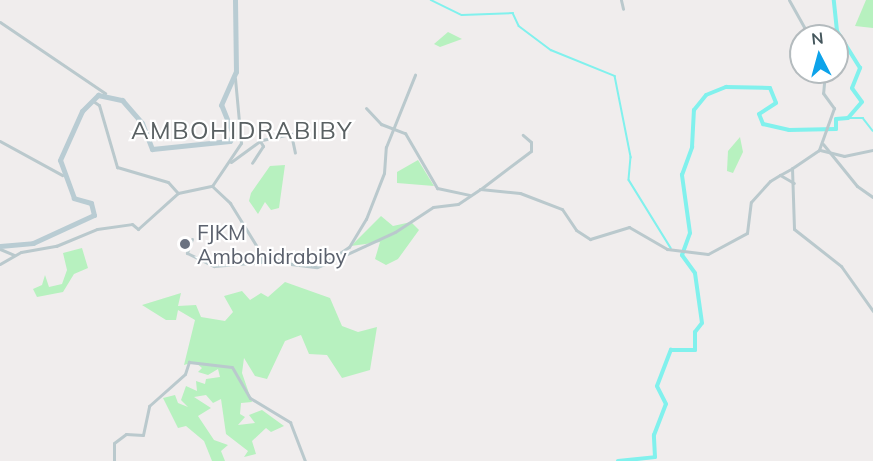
<!DOCTYPE html>
<style>
body{margin:0}
#map{position:relative;width:873px;height:461px;overflow:hidden;background:#f0eded;font-family:Mulish,sans-serif}
div>[style]{position:absolute}
[style*='--x']{left:calc(var(--x)*1px);top:calc(var(--y)*1px);width:calc(var(--w)*1px);rotate:calc(var(--a)*1deg)}
.green>*{inset:0;background:#b7f1bf}
.stream>*{height:1.5px;margin:-0.75px;padding:0 0.75px;transform-origin:0.75px;border-radius:0.75px;background:#81f1ed}
.river>*{height:4px;margin:-2px;padding:0 2px;transform-origin:2px;border-radius:2px;background:#81f1ed}
.street>*{height:3px;margin:-1.5px;padding:0 1.5px;transform-origin:1.5px;border-radius:1.5px;background:#bac9cd}
.secondary>*{height:5px;margin:-2.5px;padding:0 2.5px;transform-origin:2.5px;border-radius:2.5px;background:#b9ccd3}
.dots>*{width:16px;height:16px;translate:-50% -50%;box-sizing:border-box;border:3px solid #fff;border-radius:50%}
span{translate:-50% -50%;white-space:nowrap;text-align:center;line-height:1.15;-webkit-text-stroke:4.5px #fff;paint-order:stroke}
.worship-label{font-size:21px;color:#5b616d}
.left{translate:0 -50%;text-align:left}
.quarter-label{font-size:24px;color:#596062;letter-spacing:1.5px}
.north{position:absolute;left:789px;top:24px;width:60px;height:60px;box-sizing:border-box;background:#fff;border:2px solid #b4bbbe;border-radius:50%;rotate:354deg;font-size:16px;font-weight:700;line-height:24px;text-align:center;color:#44565c}
.north::after{content:'';display:block;margin:auto;width:21px;height:27px;background:#0da3ea;clip-path:polygon(50% 0,100% 100%,50% 72%,0 100%)}
</style>
<div id="map">
<div class="green">
<i style="clip-path:polygon(866px 0,873px 0,873px 28px,855px 26px)"></i>
<i style="clip-path:polygon(448px 32px,462px 39px,440px 47px,434px 44px)"></i>
<i style="clip-path:polygon(740px 137px,743px 152px,733px 173px,727px 171px,728px 151px)"></i>
<i style="clip-path:polygon(418px 160px,434px 186px,397px 183px,397px 172px)"></i>
<i style="clip-path:polygon(285px 165px,279px 208px,271px 210px,265px 202px,258px 214px,249px 201px,251px 193px,270px 166px)"></i>
<i style="clip-path:polygon(381px 216px,393px 226px,411px 222px,419px 230px,398px 259px,386px 265px,375px 259px,380px 242px,351px 246px)"></i>
<i style="clip-path:polygon(82px 248px,88px 268px,74px 274px,63px 292px,37px 297px,33px 289px,42px 285px,45px 275px,49px 287px,62px 284px,67px 270px,63px 253px)"></i>
<i style="clip-path:polygon(285px 282px,330px 298px,342px 326px,358px 332px,377px 327px,370px 370px,342px 378px,327px 355px,309px 354px,301px 335px,285px 341px,267px 379px,255px 376px,244px 358px,242px 373px,252px 402px,241px 403px,240px 414px,245px 417px,238px 425px,255px 423px,249px 415px,262px 410px,284px 426px,271px 432px,266px 428px,252px 441px,256px 454px,244px 457px,248px 451px,226px 434px,221px 399px,213px 403px,206px 395px,194px 397px,211px 408px,198px 416px,214px 440px,228px 445px,221px 451px,225px 461px,212px 461px,204px 441px,186px 426px,178px 428px,163px 398px,175px 395px,178px 403px,188px 407px,181px 400px,186px 386px,197px 391px,196px 381px,205px 384px,206px 379px,220px 377px,218px 369px,208px 375px,198px 372px,202px 368px,195px 362px,184px 365px,195px 320px,178px 310px,176px 320px,166px 320px,142px 305px,181px 293px,178px 306px,196px 305px,201px 317px,225px 321px,233px 312px,224px 296px,242px 291px,250px 300px,261px 293px,268px 297px)"></i>
</div>
<div class="stream">
<i style="--x:431;--y:0;--w:34;--a:26"></i>
<i style="--x:462;--y:15;--w:51;--a:-2.2"></i>
<i style="--x:513;--y:13;--w:14;--a:65"></i>
<i style="--x:519;--y:26;--w:40;--a:37"></i>
<i style="--x:551;--y:50;--w:69;--a:22.1"></i>
<i style="--x:615;--y:76;--w:83;--a:78.8"></i>
<i style="--x:631;--y:157;--w:23;--a:95"></i>
<i style="--x:629;--y:180;--w:80;--a:58.3"></i>
<i style="--x:848;--y:118;--w:15;--a:0"></i>
<i style="--x:863;--y:118;--w:16;--a:52"></i>
</div>
<div class="river">
<i style="--x:618;--y:461;--w:37;--a:-6"></i>
<i style="--x:655;--y:457;--w:22;--a:-93"></i>
<i style="--x:654;--y:435;--w:33;--a:-69"></i>
<i style="--x:666;--y:404;--w:20;--a:-117"></i>
<i style="--x:657;--y:386;--w:39;--a:-69"></i>
<i style="--x:671;--y:350;--w:24;--a:0"></i>
<i style="--x:695;--y:350;--w:18;--a:-90"></i>
<i style="--x:695;--y:332;--w:11;--a:-52"></i>
<i style="--x:702;--y:323;--w:50;--a:-98"></i>
<i style="--x:695;--y:273;--w:22;--a:-126"></i>
<i style="--x:682;--y:255;--w:23;--a:-70"></i>
<i style="--x:690;--y:233;--w:59;--a:-97.9"></i>
<i style="--x:682;--y:175;--w:30;--a:-70"></i>
<i style="--x:692;--y:147;--w:37;--a:-87"></i>
<i style="--x:694;--y:110;--w:19;--a:-51"></i>
<i style="--x:706;--y:95;--w:22;--a:-22"></i>
<i style="--x:726;--y:87;--w:44;--a:1.3"></i>
<i style="--x:770;--y:88;--w:16;--a:68"></i>
<i style="--x:776;--y:103;--w:20;--a:147"></i>
<i style="--x:759;--y:114;--w:11;--a:68"></i>
<i style="--x:763;--y:124;--w:27;--a:13"></i>
<i style="--x:789;--y:130;--w:47;--a:-1.2"></i>
<i style="--x:836;--y:129;--w:10;--a:-90"></i>
<i style="--x:836;--y:119;--w:12;--a:-5"></i>
<i style="--x:848;--y:118;--w:21;--a:-49"></i>
<i style="--x:862;--y:102;--w:17;--a:-126"></i>
<i style="--x:852;--y:88;--w:22;--a:-68"></i>
<i style="--x:860;--y:68;--w:44;--a:-121.9"></i>
<i style="--x:837;--y:31;--w:31;--a:-96"></i>
</div>
<div class="street">
<i style="--x:621;--y:0;--w:9;--a:77"></i>
<i style="--x:789;--y:0;--w:41;--a:60.9"></i>
<i style="--x:0;--y:22;--w:127;--a:34.1"></i>
<i style="--x:825;--y:72;--w:21;--a:95"></i>
<i style="--x:823;--y:93;--w:19;--a:54"></i>
<i style="--x:834;--y:108;--w:45;--a:109.7"></i>
<i style="--x:819;--y:150;--w:32;--a:146"></i>
<i style="--x:792;--y:168;--w:61;--a:88.1"></i>
<i style="--x:794;--y:229;--w:60;--a:38.2"></i>
<i style="--x:841;--y:266;--w:55;--a:54.6"></i>
<i style="--x:93;--y:101;--w:7;--a:34"></i>
<i style="--x:99;--y:105;--w:65;--a:73.8"></i>
<i style="--x:117;--y:167;--w:53;--a:16.4"></i>
<i style="--x:168;--y:182;--w:15;--a:48"></i>
<i style="--x:366;--y:108;--w:22;--a:47"></i>
<i style="--x:381;--y:124;--w:26;--a:21"></i>
<i style="--x:405;--y:133;--w:64;--a:59.8"></i>
<i style="--x:437;--y:188;--w:33;--a:12"></i>
<i style="--x:262;--y:140;--w:30;--a:-12"></i>
<i style="--x:291;--y:134;--w:19;--a:78"></i>
<i style="--x:0;--y:141;--w:71;--a:28.7"></i>
<i style="--x:823;--y:144;--w:54;--a:51"></i>
<i style="--x:857;--y:186;--w:19;--a:35"></i>
<i style="--x:820;--y:150;--w:25;--a:14"></i>
<i style="--x:844;--y:156;--w:30;--a:-12"></i>
<i style="--x:231;--y:162;--w:36;--a:-36"></i>
<i style="--x:260;--y:141;--w:6;--a:59"></i>
<i style="--x:263;--y:146;--w:20;--a:123"></i>
<i style="--x:780;--y:175;--w:13;--a:-29"></i>
<i style="--x:212;--y:186;--w:52;--a:-56"></i>
<i style="--x:241;--y:143;--w:65;--a:-95.3"></i>
<i style="--x:482;--y:188;--w:61;--a:-37.1"></i>
<i style="--x:531;--y:151;--w:9;--a:-90"></i>
<i style="--x:531;--y:142;--w:11;--a:-139"></i>
<i style="--x:192;--y:239;--w:15;--a:110"></i>
<i style="--x:187;--y:253;--w:30;--a:26"></i>
<i style="--x:214;--y:266;--w:47;--a:-4.9"></i>
<i style="--x:261;--y:262;--w:7;--a:-82"></i>
<i style="--x:0;--y:249;--w:15;--a:23"></i>
<i style="--x:328;--y:261;--w:25;--a:-34"></i>
<i style="--x:349;--y:247;--w:33;--a:-59"></i>
<i style="--x:366;--y:219;--w:49;--a:-68.6"></i>
<i style="--x:384;--y:173;--w:26;--a:-86"></i>
<i style="--x:386;--y:147;--w:78;--a:-68.1"></i>
<i style="--x:0;--y:264;--w:24;--a:-30"></i>
<i style="--x:21;--y:252;--w:36;--a:-10"></i>
<i style="--x:56;--y:246;--w:44;--a:-22.5"></i>
<i style="--x:97;--y:229;--w:35;--a:-8"></i>
<i style="--x:132;--y:224;--w:8;--a:40"></i>
<i style="--x:138;--y:229;--w:54;--a:-42"></i>
<i style="--x:178;--y:193;--w:35;--a:-12"></i>
<i style="--x:212;--y:186;--w:25;--a:43"></i>
<i style="--x:230;--y:203;--w:61;--a:58.4"></i>
<i style="--x:262;--y:255;--w:30;--a:17"></i>
<i style="--x:291;--y:264;--w:26;--a:7"></i>
<i style="--x:317;--y:267;--w:16;--a:-22"></i>
<i style="--x:332;--y:261;--w:69;--a:-24.7"></i>
<i style="--x:395;--y:232;--w:45;--a:-33.3"></i>
<i style="--x:433;--y:207;--w:25;--a:-7"></i>
<i style="--x:458;--y:204;--w:27;--a:-34"></i>
<i style="--x:480;--y:189;--w:40;--a:5.7"></i>
<i style="--x:520;--y:193;--w:45;--a:20.9"></i>
<i style="--x:562;--y:209;--w:25;--a:56"></i>
<i style="--x:576;--y:230;--w:17;--a:33"></i>
<i style="--x:590;--y:239;--w:41;--a:-17.1"></i>
<i style="--x:629;--y:227;--w:44;--a:30.1"></i>
<i style="--x:667;--y:249;--w:41;--a:7"></i>
<i style="--x:708;--y:254;--w:44;--a:-28.3"></i>
<i style="--x:747;--y:233;--w:31;--a:-83"></i>
<i style="--x:751;--y:202;--w:28;--a:-48"></i>
<i style="--x:770;--y:181;--w:12;--a:-31"></i>
<i style="--x:780;--y:175;--w:16;--a:30"></i>
<i style="--x:114;--y:461;--w:18;--a:-90"></i>
<i style="--x:114;--y:443;--w:15;--a:-37"></i>
<i style="--x:126;--y:434;--w:17;--a:3"></i>
<i style="--x:143;--y:435;--w:30;--a:-78"></i>
<i style="--x:149;--y:406;--w:48;--a:-41.6"></i>
<i style="--x:185;--y:374;--w:13;--a:-72"></i>
<i style="--x:189;--y:362;--w:43;--a:6.6"></i>
<i style="--x:232;--y:367;--w:36;--a:60"></i>
<i style="--x:250;--y:398;--w:47;--a:31"></i>
<i style="--x:290;--y:422;--w:42;--a:69"></i>
</div>
<div class="secondary">
<i style="--x:0;--y:246;--w:33;--a:-5"></i>
<i style="--x:33;--y:243;--w:67;--a:-24.7"></i>
<i style="--x:94;--y:215;--w:12;--a:-104"></i>
<i style="--x:91;--y:203;--w:18;--a:-164"></i>
<i style="--x:74;--y:198;--w:40;--a:-110.2"></i>
<i style="--x:60;--y:160;--w:54;--a:-65.8"></i>
<i style="--x:82;--y:111;--w:23;--a:-45"></i>
<i style="--x:98;--y:95;--w:25;--a:12"></i>
<i style="--x:122;--y:100;--w:30;--a:49"></i>
<i style="--x:142;--y:123;--w:28;--a:69"></i>
<i style="--x:152;--y:149;--w:78;--a:-5.9"></i>
<i style="--x:230;--y:141;--w:8;--a:-67"></i>
<i style="--x:233;--y:134;--w:31;--a:-112"></i>
<i style="--x:221;--y:105;--w:36;--a:-66"></i>
<i style="--x:236;--y:72;--w:72;--a:-90.8"></i>
</div>
<div class="dots">
<i style="left:185px;top:244px;background:#6b7280"></i>
</div>
<div class="worship-label">
<span class="left" style="left:197px;top:244px">FJKM<br>Ambohidrabiby</span>
</div>
<div class="quarter-label">
<span style="left:242px;top:131px">AMBOHIDRABIBY</span>
</div>
<div class="north">N</div>
</div>
